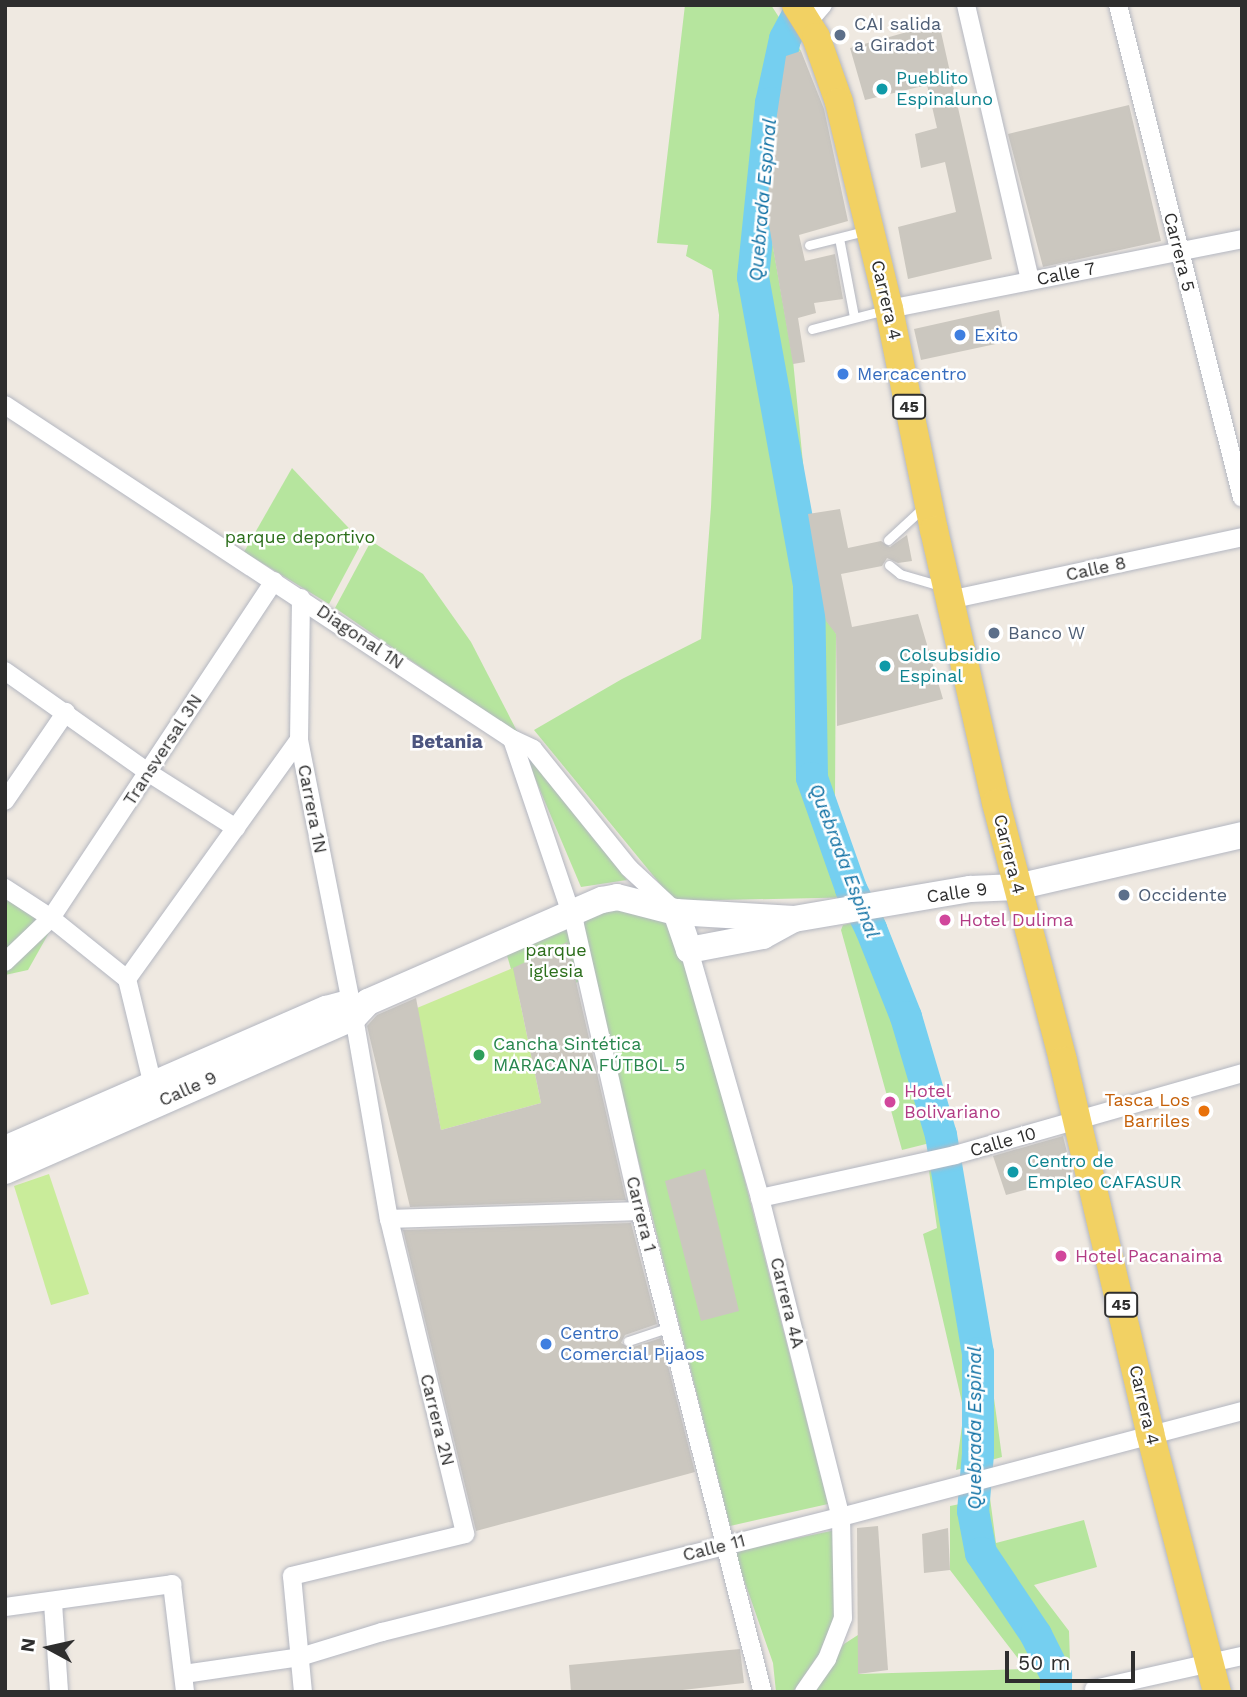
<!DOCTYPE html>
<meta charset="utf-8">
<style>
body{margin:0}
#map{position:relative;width:1247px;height:1697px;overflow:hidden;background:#efe9e1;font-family:"Work Sans",sans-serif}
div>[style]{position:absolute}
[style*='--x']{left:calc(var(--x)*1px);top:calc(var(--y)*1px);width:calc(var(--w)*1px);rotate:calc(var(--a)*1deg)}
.green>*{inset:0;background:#b6e59e}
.pitch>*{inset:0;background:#c9ec9a}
.river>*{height:32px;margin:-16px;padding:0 16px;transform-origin:16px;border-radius:16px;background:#75cff0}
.building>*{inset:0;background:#cbc7bf}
.roads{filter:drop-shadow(0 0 2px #b4b7c1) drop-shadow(0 0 2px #b4b7c1)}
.lane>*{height:9px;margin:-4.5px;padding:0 4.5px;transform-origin:4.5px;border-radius:4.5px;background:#fff}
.street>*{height:18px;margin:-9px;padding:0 9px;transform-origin:9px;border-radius:9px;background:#fff}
.secondary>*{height:26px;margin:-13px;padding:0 13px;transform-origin:13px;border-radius:13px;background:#fff}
.primary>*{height:28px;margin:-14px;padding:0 14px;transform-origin:14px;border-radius:14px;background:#f2d163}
.dots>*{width:19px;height:19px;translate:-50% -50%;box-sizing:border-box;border:4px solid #fff;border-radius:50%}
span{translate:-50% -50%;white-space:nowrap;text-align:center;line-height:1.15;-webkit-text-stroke:5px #fff;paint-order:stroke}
.shield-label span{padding:2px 5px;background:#fff;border:2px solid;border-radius:5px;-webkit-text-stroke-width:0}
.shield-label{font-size:16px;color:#2e2e2e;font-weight:700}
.service-label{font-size:18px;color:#4e5e75}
.left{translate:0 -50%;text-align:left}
.culture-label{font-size:18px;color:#0d838f}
.street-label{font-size:18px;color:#2e2e2e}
.shop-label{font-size:18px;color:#366cbe}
.park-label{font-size:18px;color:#2c6e1b}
.hotel-label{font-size:18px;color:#b23c85}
.leisure-label{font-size:18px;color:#27864d}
.food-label{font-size:18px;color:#c56008}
.right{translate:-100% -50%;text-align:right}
.water-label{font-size:19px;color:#0d6fa3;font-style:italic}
.neighbourhood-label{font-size:19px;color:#4d5680;font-weight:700}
.frame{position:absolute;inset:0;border:7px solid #2e2e2e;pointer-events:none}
.north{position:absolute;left:14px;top:1613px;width:70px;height:70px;-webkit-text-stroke:5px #fff;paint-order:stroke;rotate:278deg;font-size:19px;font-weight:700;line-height:28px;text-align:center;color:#2e2e2e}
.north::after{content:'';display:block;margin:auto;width:24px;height:32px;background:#2e2e2e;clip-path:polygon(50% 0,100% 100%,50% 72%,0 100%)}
.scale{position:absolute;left:1005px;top:1651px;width:130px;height:32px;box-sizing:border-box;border:4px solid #2e2e2e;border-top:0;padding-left:9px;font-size:21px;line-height:24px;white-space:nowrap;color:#2e2e2e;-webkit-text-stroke:5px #fff;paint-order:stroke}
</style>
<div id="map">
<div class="green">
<i style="clip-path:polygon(685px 5px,771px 5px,801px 51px,786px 56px,771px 154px,767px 213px,793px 360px,808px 515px,836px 634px,835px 797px,864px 897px,674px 901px,534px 730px,622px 679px,701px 639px,711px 507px,719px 315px,712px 270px,686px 256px,688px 245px,657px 243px)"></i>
<i style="clip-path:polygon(292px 468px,362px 542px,329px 604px,244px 552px)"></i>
<i style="clip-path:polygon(371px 541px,423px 574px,471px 642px,519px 735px,335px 608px)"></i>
<i style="clip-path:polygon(530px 756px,627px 880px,581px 887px,526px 757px)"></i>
<i style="clip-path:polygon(5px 889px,55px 922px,28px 970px,5px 975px)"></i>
<i style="clip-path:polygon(619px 904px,670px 915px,711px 1049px,828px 1504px,730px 1526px,577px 916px)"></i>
<i style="clip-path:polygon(883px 916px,916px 1004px,922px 1046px,946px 1139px,902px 1150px,841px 930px,843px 925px)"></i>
<i style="clip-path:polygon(575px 925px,588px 979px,520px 1000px,506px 952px)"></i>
<i style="clip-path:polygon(953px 1165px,974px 1290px,987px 1347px,1002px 1457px,956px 1470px,964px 1411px,923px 1234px,937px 1228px,929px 1171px)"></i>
<i style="clip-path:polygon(990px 1498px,996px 1543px,1084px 1520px,1097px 1567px,1034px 1585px,1069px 1631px,1071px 1692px,810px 1692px,844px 1644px,858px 1635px,859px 1674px,1026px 1669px,950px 1570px,950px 1506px)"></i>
<i style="clip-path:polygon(836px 1530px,835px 1616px,819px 1654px,793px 1692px,776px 1692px,773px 1663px,734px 1551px)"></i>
</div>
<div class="pitch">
<i style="clip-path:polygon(513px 968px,541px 1103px,441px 1130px,417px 1008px)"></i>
<i style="clip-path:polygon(49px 1174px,89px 1294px,51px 1305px,14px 1186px)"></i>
</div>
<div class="river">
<i style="--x:803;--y:5;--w:38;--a:118"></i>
<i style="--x:785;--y:39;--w:66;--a:102.3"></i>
<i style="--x:771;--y:103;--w:175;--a:95.9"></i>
<i style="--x:753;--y:277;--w:314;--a:79.7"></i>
<i style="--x:809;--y:586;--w:192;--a:89.1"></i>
<i style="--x:812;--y:778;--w:118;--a:70.6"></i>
<i style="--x:851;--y:889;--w:45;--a:63.4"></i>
<i style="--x:871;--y:929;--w:95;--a:68.3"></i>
<i style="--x:906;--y:1017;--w:123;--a:73.5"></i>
<i style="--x:941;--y:1135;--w:221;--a:80.4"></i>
<i style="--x:978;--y:1353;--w:101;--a:90"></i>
<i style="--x:978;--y:1454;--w:57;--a:95"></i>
<i style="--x:973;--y:1511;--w:43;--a:79.2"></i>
<i style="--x:981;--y:1553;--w:99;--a:56.1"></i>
<i style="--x:1036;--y:1635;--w:45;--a:63.4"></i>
<i style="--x:1056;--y:1675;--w:17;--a:90"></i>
</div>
<div class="building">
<i style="clip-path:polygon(939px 23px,992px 259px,908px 279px,898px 227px,956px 212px,945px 162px,921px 168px,915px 134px,937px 128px,927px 85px,865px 100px,850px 48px)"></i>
<i style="clip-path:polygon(801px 51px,824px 109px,848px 221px,799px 235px,805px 261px,835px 254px,843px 299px,814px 303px,816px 313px,798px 318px,805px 362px,793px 364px,767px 213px,771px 154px,786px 56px)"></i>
<i style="clip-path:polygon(1129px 105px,1161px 241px,1043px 267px,1008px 134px)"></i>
<i style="clip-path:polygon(999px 310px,1005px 342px,921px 360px,914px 329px)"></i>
<i style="clip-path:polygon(840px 509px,848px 548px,881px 541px,890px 547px,907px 535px,912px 561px,898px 563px,887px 558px,882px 566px,841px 574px,852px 627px,918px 614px,943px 699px,837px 726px,836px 634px,826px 621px,808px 514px)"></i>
<i style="clip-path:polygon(567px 942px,626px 1200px,410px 1207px,367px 1026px,377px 1015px,416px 998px,441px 1130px,541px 1103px,513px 968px)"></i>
<i style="clip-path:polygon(1063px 1136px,1073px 1177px,1006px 1195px,993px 1156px)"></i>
<i style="clip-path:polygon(705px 1169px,739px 1311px,701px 1321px,665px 1181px)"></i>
<i style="clip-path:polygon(631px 1223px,657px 1324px,625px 1335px,621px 1343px,630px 1348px,661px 1338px,695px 1472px,476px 1531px,403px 1230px)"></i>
<i style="clip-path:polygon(878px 1526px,888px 1670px,858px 1674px,857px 1528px)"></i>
<i style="clip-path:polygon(948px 1528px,950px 1570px,924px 1573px,922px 1534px)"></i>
<i style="clip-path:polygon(740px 1649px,744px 1683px,665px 1692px,571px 1692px,569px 1665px)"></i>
</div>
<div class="roads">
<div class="lane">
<i style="--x:839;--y:238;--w:80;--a:79.2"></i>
<i style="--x:809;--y:245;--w:58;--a:-14"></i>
<i style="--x:812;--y:329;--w:75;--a:-14.6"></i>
<i style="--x:888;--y:540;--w:50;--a:-42.6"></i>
<i style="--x:889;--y:565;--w:14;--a:39"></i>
<i style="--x:900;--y:574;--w:43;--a:16.3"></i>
<i style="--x:628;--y:1341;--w:44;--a:-18.4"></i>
</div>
<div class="street">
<i style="--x:966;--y:5;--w:283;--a:76.9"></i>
<i style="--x:1118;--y:5;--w:508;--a:75.88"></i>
<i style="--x:808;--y:22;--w:23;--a:-49"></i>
<i style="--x:889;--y:309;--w:360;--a:-11.2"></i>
<i style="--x:5;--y:405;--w:607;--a:33.38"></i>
<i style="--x:512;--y:739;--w:23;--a:25"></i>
<i style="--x:533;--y:749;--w:153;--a:51.1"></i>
<i style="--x:629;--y:868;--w:60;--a:43"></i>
<i style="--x:301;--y:598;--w:142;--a:90.8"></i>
<i style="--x:299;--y:740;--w:282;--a:78.8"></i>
<i style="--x:354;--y:1017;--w:205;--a:80.2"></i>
<i style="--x:389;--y:1219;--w:324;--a:76.4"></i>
<i style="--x:465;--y:1534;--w:178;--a:166.4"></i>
<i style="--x:292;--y:1576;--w:117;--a:84.6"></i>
<i style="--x:949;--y:600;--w:300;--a:-12.1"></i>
<i style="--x:5;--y:671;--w:176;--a:35.3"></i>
<i style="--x:149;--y:773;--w:103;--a:32.3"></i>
<i style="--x:512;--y:739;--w:196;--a:71.3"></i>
<i style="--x:575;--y:925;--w:293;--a:77.2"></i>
<i style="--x:640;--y:1211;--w:496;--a:75.7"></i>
<i style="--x:5;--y:801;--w:108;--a:-55.6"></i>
<i style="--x:5;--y:888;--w:55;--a:33.1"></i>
<i style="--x:51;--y:918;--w:97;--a:38.8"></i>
<i style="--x:689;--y:950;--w:258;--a:74"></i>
<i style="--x:760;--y:1198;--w:329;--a:75.8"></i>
<i style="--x:841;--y:1517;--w:101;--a:88.9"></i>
<i style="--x:843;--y:1618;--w:44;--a:111.3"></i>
<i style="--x:827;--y:1659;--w:40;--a:124.9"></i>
<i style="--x:5;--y:962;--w:64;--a:-43.7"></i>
<i style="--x:51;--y:918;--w:404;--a:-56.5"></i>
<i style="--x:127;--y:979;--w:294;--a:-54.3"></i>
<i style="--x:127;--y:979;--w:118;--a:76.3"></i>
<i style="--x:760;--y:1198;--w:200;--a:-12.4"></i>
<i style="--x:955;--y:1155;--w:298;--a:-15.9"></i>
<i style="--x:389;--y:1219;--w:251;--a:-1.8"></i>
<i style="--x:53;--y:1603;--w:89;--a:86.1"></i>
<i style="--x:5;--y:1607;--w:169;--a:-7.8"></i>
<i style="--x:172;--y:1584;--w:109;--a:83.1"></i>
<i style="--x:184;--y:1674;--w:117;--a:-8.3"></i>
<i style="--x:300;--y:1657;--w:86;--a:-17"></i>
<i style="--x:382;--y:1632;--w:473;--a:-14.1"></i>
<i style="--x:841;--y:1517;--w:415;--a:-14.8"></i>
<i style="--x:1094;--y:1689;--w:152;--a:-12.6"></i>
</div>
<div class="secondary">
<i style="--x:676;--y:912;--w:40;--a:71.1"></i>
<i style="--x:689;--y:950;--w:75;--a:-10.7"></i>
<i style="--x:763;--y:936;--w:35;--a:-29"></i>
<i style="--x:5;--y:1149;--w:350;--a:-23.6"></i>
<i style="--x:326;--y:1009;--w:23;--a:-15"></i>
<i style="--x:5;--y:1171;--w:381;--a:-23.8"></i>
<i style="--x:354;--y:1017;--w:21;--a:-47"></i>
<i style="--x:368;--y:1002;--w:255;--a:-23.6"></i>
<i style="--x:602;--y:900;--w:15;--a:-11"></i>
<i style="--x:617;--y:897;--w:61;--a:14.3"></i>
<i style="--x:676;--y:912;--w:118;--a:3.4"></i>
<i style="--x:794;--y:919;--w:179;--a:-9.7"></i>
<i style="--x:970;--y:889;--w:47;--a:-2.4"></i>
<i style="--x:1017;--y:887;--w:231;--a:-13"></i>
</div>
<div class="primary">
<i style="--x:796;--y:5;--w:38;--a:58"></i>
<i style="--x:816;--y:37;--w:69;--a:70.5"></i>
<i style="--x:839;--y:102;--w:213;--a:76.4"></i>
<i style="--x:889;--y:309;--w:226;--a:78.5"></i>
<i style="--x:934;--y:530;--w:280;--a:77.2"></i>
<i style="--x:996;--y:803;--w:267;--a:75.4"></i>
<i style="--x:1063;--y:1061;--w:382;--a:76.8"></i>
<i style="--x:1150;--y:1433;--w:268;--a:75.5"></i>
</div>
</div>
<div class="dots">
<i style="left:840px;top:35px;background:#5c6f8a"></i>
<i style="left:882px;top:89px;background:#0f9aa8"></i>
<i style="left:960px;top:335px;background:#3f7fe0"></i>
<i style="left:843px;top:374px;background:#3f7fe0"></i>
<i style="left:994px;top:633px;background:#5c6f8a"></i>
<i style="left:885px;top:666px;background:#0f9aa8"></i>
<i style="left:1124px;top:895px;background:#5c6f8a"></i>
<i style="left:945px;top:920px;background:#d1479c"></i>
<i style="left:479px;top:1055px;background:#2e9e5b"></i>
<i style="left:890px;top:1102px;background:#d1479c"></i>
<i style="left:1204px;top:1111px;background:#e8710a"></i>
<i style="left:1013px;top:1172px;background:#0f9aa8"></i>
<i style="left:1061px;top:1256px;background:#d1479c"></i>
<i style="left:546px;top:1344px;background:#3f7fe0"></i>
</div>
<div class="shield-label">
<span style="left:909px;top:407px">45</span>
<span style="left:1121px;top:1305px">45</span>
</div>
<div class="service-label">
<span class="left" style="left:854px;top:35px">CAI salida<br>a Giradot</span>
<span class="left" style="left:1008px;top:633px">Banco W</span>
<span class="left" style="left:1138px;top:895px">Occidente</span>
</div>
<div class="culture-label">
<span class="left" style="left:896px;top:89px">Pueblito<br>Espinaluno</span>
<span class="left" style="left:899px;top:666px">Colsubsidio<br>Espinal</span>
<span class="left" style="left:1027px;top:1172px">Centro de<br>Empleo CAFASUR</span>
</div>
<div class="street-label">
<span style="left:1179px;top:252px;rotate:76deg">Carrera 5</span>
<span style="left:1066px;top:274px;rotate:-11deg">Calle 7</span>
<span style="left:886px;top:300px;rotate:77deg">Carrera 4</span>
<span style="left:1096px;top:569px;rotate:-12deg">Calle 8</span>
<span style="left:360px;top:637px;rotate:34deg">Diagonal 1N</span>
<span style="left:163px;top:750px;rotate:-57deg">Transversal 3N</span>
<span style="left:312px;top:809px;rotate:79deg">Carrera 1N</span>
<span style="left:1009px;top:854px;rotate:76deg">Carrera 4</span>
<span style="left:957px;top:893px;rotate:-8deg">Calle 9</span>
<span style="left:188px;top:1089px;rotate:-24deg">Calle 9</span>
<span style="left:1003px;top:1142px;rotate:-16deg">Calle 10</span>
<span style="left:641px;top:1214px;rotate:76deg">Carrera 1</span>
<span style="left:787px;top:1303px;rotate:76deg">Carrera 4A</span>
<span style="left:1144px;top:1405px;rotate:77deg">Carrera 4</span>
<span style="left:437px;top:1420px;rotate:76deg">Carrera 2N</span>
<span style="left:714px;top:1548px;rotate:-14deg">Calle 11</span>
</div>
<div class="shop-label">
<span class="left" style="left:974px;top:335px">Exito</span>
<span class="left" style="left:857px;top:374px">Mercacentro</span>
<span class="left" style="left:560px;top:1344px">Centro<br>Comercial Pijaos</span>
</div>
<div class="park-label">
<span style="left:300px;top:537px">parque deportivo</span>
<span style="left:556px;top:961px">parque<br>iglesia</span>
</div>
<div class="hotel-label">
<span class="left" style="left:959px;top:920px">Hotel Dulima</span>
<span class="left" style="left:904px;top:1102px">Hotel<br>Bolivariano</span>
<span class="left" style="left:1075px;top:1256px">Hotel Pacanaima</span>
</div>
<div class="leisure-label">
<span class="left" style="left:493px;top:1055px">Cancha Sintética<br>MARACANA FÚTBOL 5</span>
</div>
<div class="food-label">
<span class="right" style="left:1190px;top:1111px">Tasca Los<br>Barriles</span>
</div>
<div class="water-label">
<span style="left:763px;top:200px;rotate:-85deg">Quebrada Espinal</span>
<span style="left:844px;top:861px;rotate:69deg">Quebrada Espinal</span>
<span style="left:975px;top:1428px;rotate:-90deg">Quebrada Espinal</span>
</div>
<div class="neighbourhood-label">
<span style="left:447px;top:742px">Betania</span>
</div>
<div class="frame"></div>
<div class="north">N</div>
<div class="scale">50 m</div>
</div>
